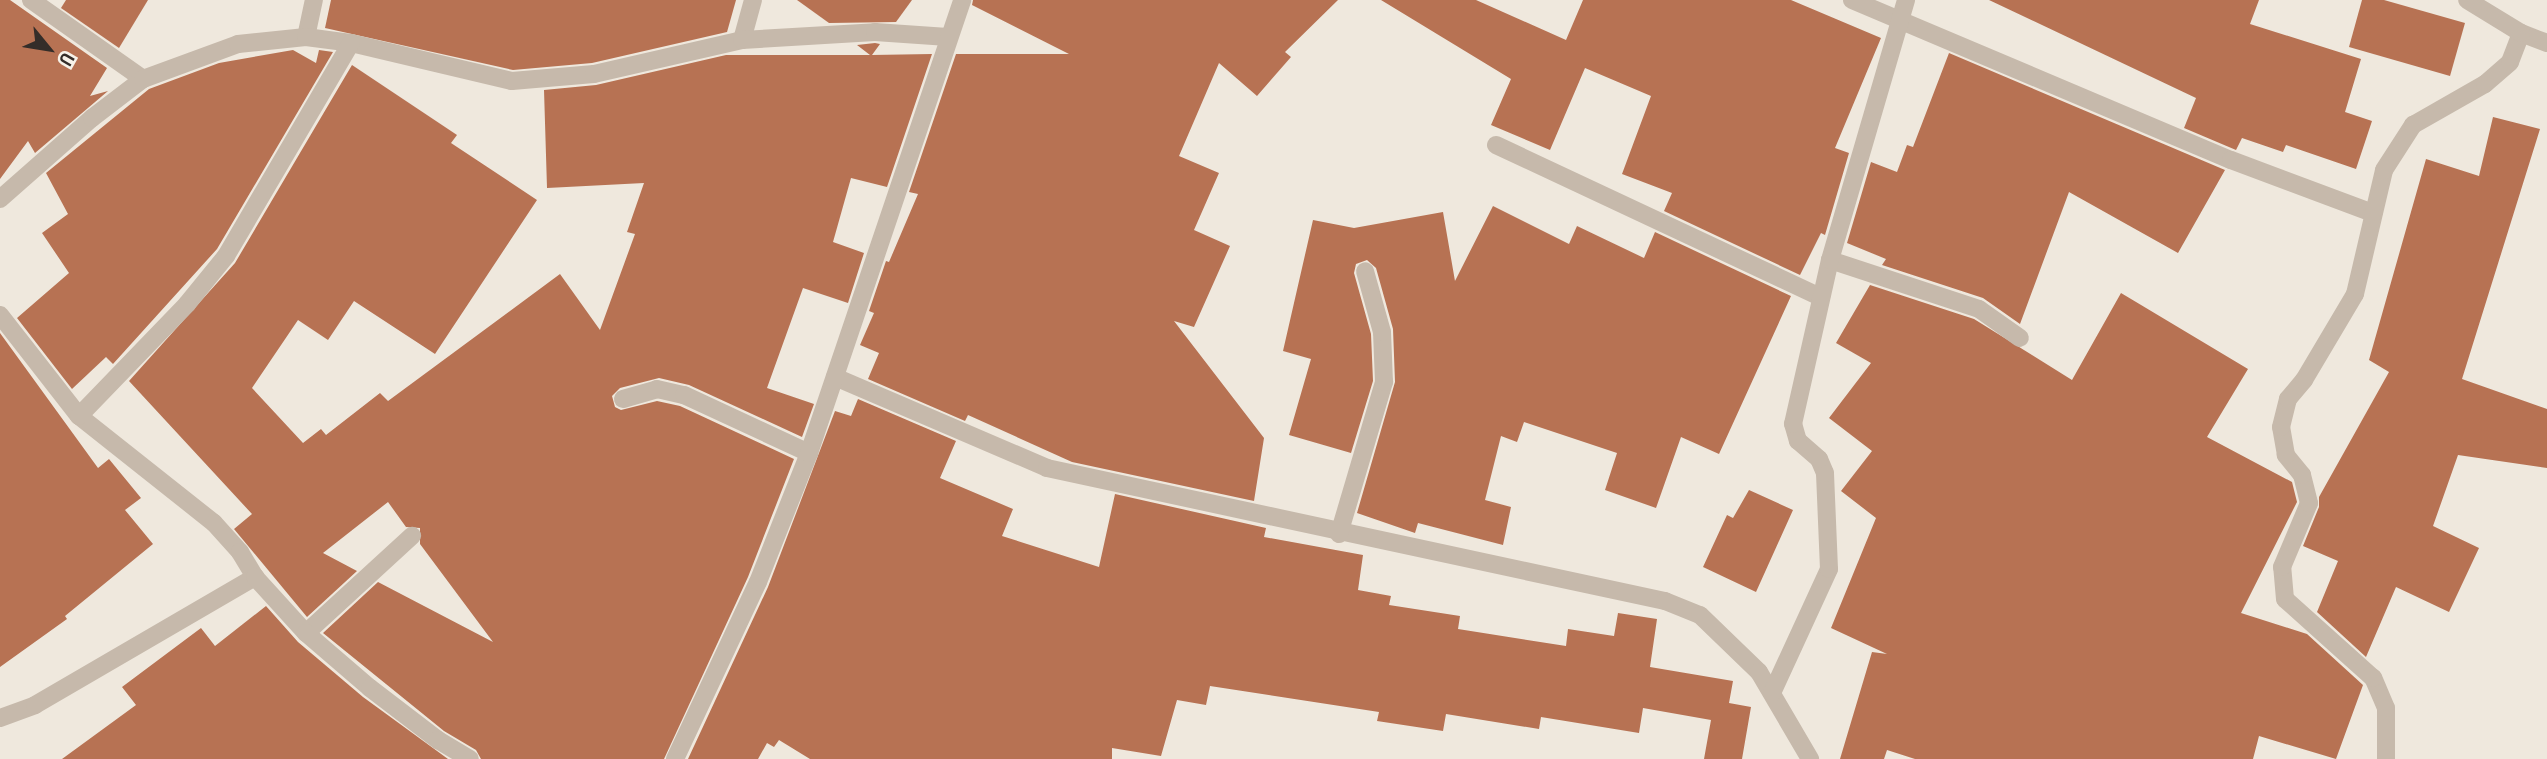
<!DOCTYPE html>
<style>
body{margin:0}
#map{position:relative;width:2547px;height:759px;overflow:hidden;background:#efe8dd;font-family:"Archivo Narrow",sans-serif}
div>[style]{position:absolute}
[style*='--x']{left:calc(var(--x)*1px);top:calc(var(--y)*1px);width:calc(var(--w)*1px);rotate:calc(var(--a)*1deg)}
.building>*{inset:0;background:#b77253}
.minor>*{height:18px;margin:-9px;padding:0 9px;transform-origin:9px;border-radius:9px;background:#c6b9ab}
span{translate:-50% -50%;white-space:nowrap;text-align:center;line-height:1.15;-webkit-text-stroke:5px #f7f2e9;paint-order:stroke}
.north{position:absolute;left:14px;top:14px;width:70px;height:70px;-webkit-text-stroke:5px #f7f2e9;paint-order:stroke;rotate:120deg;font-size:19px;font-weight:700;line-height:28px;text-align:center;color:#342d29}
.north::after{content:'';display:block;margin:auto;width:24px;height:32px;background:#342d29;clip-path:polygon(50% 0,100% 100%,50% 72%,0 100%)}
</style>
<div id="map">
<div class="building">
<i style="clip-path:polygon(0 0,10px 0,107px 68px,90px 96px,108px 91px,35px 153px,28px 141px,0 179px)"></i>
<i style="clip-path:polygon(66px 0,148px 0,119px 48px,61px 8px)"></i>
<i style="clip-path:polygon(331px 0,736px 0,727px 32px,592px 63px,513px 70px,325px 28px)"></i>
<i style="clip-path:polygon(797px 0,912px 0,896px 22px,829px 23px)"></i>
<i style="clip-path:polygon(973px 0,1338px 0,1285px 52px,1291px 57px,1257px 96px,1219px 63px,1179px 156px,1219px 173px,1194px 230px,1230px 246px,1194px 327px,1174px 321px,1264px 438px,1254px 501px,1072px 462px,968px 415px,965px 421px,868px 379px,879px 353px,860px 345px,874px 313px,869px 311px,886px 261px,889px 262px,918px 194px,909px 192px,956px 54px,1069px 54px,972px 5px)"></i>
<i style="clip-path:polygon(1381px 0,1476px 0,1566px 40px,1583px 0,1791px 0,1881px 38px,1835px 148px,1849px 153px,1825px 235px,1821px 233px,1800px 275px,1664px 211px,1672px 193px,1622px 174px,1651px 96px,1585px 68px,1550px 150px,1491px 125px,1511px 79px)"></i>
<i style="clip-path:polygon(1989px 0,2259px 0,2250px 24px,2361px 59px,2345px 112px,2372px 121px,2356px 169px,2286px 145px,2283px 152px,2242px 138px,2236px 150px,2184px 128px,2196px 98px)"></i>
<i style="clip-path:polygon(2362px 0,2384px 0,2465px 23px,2450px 76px,2349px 47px)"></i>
<i style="clip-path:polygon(875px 43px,880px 44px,872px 55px,932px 54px,887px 187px,851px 178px,833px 242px,864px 253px,848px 303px,803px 288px,767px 388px,814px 404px,802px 437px,689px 385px,659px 378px,620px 388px,612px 396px,615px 407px,621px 410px,657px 401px,680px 406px,794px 459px,748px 577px,664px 759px,481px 759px,476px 750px,444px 731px,323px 633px,378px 582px,493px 642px,420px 544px,420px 528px,406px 527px,388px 502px,323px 553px,357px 571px,307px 617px,234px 529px,252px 514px,129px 381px,235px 263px,352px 65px,457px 135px,451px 143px,537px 200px,435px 354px,354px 301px,328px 340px,298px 320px,252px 388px,303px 443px,321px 429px,326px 435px,380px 393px,388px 401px,560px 274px,600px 330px,635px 234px,627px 232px,644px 183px,547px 188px,544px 90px,596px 85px,726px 55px,870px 55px,857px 45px)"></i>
<i style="clip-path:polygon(293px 50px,316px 63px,319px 50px,333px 52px,217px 249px,113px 364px,106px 357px,72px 389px,17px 318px,69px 273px,42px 233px,68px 214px,46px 173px,149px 89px,219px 63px)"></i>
<i style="clip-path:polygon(1949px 53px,2225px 170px,2178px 253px,2069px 192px,2020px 324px,1983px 298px,1882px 265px,1886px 259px,1847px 243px,1871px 162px,1897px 172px,1907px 145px,1913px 147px)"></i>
<i style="clip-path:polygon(2493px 117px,2540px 129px,2462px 379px,2547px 409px,2547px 468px,2458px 455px,2433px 526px,2479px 548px,2449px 612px,2396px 587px,2366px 657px,2317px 612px,2338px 561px,2303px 546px,2319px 507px,2319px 497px,2389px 372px,2369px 360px,2426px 159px,2479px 176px)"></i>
<i style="clip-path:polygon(1493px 206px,1569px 244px,1577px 226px,1644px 258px,1655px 232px,1791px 296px,1719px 454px,1681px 437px,1656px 508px,1605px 490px,1617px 453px,1524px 422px,1517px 442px,1501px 436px,1485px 500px,1511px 507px,1503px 545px,1418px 523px,1415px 533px,1357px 513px,1395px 382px,1393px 329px,1376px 268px,1367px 260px,1356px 264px,1354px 273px,1371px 334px,1373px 381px,1351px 453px,1289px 435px,1311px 359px,1283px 351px,1313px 220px,1354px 228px,1443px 212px,1455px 281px)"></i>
<i style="clip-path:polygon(1870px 285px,1974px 319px,2072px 380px,2121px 293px,2248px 369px,2207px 437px,2292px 482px,2297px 502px,2241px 613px,2307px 634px,2363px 685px,2336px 759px,2259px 736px,2253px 759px,1915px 759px,1887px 750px,1884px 759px,1840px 759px,1872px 652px,1887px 654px,1831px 628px,1876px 518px,1841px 491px,1872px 451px,1829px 418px,1871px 363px,1836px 343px)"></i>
<i style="clip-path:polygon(0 333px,98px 468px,109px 459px,141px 498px,125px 510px,153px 544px,65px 616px,67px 619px,0 667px)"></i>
<i style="clip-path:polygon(858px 399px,956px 441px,940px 478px,1013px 509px,1002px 536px,1099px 567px,1115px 494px,1266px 528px,1264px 537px,1363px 555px,1358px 590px,1391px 596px,1389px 605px,1460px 616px,1458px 629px,1566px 646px,1568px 629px,1614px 636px,1618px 613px,1657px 619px,1650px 667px,1733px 681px,1729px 703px,1751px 707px,1742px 759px,1704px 759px,1711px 720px,1643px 708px,1639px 733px,1541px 717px,1539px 729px,1446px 714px,1443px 731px,1377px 721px,1379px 712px,1210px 686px,1206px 705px,1177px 700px,1161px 756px,1112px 748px,1112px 759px,810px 759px,779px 740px,774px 747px,767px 743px,758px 759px,688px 759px,768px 587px,835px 411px,851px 416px)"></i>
<i style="clip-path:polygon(1749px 490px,1793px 510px,1756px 592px,1703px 567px,1727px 515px,1733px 518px)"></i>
<i style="clip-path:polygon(266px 606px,298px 642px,363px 697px,448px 759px,62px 759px,136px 705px,122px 687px,201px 628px,215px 646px)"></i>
</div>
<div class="minor">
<i style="--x:31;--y:0;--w:137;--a:35.2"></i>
<i style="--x:1852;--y:0;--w:411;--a:22.9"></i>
<i style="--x:2231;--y:160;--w:152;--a:20.5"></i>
<i style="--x:2521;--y:33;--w:28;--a:21"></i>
<i style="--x:306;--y:37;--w:38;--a:-78"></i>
<i style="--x:742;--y:40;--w:41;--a:-74.6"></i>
<i style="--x:1496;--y:145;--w:359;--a:25.1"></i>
<i style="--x:0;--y:199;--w:123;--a:-41.4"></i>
<i style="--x:92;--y:118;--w:64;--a:-37.4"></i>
<i style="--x:143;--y:79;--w:101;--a:-20.2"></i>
<i style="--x:238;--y:44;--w:68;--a:-5.9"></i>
<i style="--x:306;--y:37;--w:45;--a:7.6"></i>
<i style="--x:351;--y:43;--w:165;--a:13.3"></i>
<i style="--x:512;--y:81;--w:82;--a:-4.9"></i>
<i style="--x:594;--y:74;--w:152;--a:-12.9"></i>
<i style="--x:742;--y:40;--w:133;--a:-3.4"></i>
<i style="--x:875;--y:32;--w:73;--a:3.9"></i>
<i style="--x:1830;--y:260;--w:157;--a:18.2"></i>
<i style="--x:1979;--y:309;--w:50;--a:35.3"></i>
<i style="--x:0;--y:315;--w:128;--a:52"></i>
<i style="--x:79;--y:416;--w:172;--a:38.4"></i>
<i style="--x:214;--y:523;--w:39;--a:48"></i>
<i style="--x:240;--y:552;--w:29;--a:59"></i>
<i style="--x:835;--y:377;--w:231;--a:23.2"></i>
<i style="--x:1047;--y:468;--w:632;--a:12.15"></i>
<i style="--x:1665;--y:601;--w:38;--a:22"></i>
<i style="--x:1700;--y:615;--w:82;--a:44"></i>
<i style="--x:1759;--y:672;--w:101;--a:59.6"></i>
<i style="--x:623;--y:399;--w:35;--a:-16"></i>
<i style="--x:657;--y:389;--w:28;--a:13"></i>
<i style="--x:684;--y:395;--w:138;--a:24.9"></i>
<i style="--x:79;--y:416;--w:156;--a:-46"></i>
<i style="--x:187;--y:304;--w:62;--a:-50.9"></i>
<i style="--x:226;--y:256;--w:247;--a:-59.6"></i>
<i style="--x:1339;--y:534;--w:159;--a:-73.5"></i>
<i style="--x:1384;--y:382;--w:50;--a:-92.3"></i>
<i style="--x:1382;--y:332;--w:63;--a:-105.6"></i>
<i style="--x:306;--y:633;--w:144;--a:-42.5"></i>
<i style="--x:1772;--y:693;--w:136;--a:-65.3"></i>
<i style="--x:1829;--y:569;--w:96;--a:-92.4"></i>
<i style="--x:1825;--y:473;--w:15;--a:-113"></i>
<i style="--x:1819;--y:459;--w:28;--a:-139"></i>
<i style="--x:1798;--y:441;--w:18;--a:-106"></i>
<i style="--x:1793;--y:424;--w:168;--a:-77.3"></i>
<i style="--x:1830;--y:260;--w:271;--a:-73.7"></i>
<i style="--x:0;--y:718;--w:37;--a:-20"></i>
<i style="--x:35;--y:705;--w:255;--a:-30.2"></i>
<i style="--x:255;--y:577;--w:76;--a:47.7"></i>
<i style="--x:306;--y:633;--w:84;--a:40.7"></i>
<i style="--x:370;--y:688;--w:86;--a:37.4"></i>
<i style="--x:438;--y:740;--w:37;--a:31"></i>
<i style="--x:675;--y:759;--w:195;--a:-64.9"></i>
<i style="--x:758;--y:582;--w:139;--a:-68.4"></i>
<i style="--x:809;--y:453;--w:478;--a:-71.3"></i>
<i style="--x:2386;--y:759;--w:51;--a:-90"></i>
<i style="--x:2386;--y:708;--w:33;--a:-113"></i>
<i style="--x:2373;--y:678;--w:118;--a:-138.1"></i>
<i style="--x:2285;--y:599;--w:32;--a:-95"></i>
<i style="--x:2282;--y:567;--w:69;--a:-67.1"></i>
<i style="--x:2309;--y:503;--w:29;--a:-104"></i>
<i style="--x:2302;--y:475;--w:26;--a:-129"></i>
<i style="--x:2286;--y:455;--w:28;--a:-100"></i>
<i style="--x:2281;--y:427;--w:29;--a:-76"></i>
<i style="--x:2288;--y:399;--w:25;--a:-50"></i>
<i style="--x:2304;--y:380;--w:100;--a:-59.3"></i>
<i style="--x:2355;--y:294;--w:127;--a:-76.8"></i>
<i style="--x:2384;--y:170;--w:54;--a:-57.2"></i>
<i style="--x:2413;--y:125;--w:83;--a:-29.7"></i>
<i style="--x:2485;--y:84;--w:33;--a:-41"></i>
<i style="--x:2510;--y:62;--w:31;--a:-69"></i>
<i style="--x:2521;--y:33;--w:63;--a:-148.6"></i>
</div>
<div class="north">U</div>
</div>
